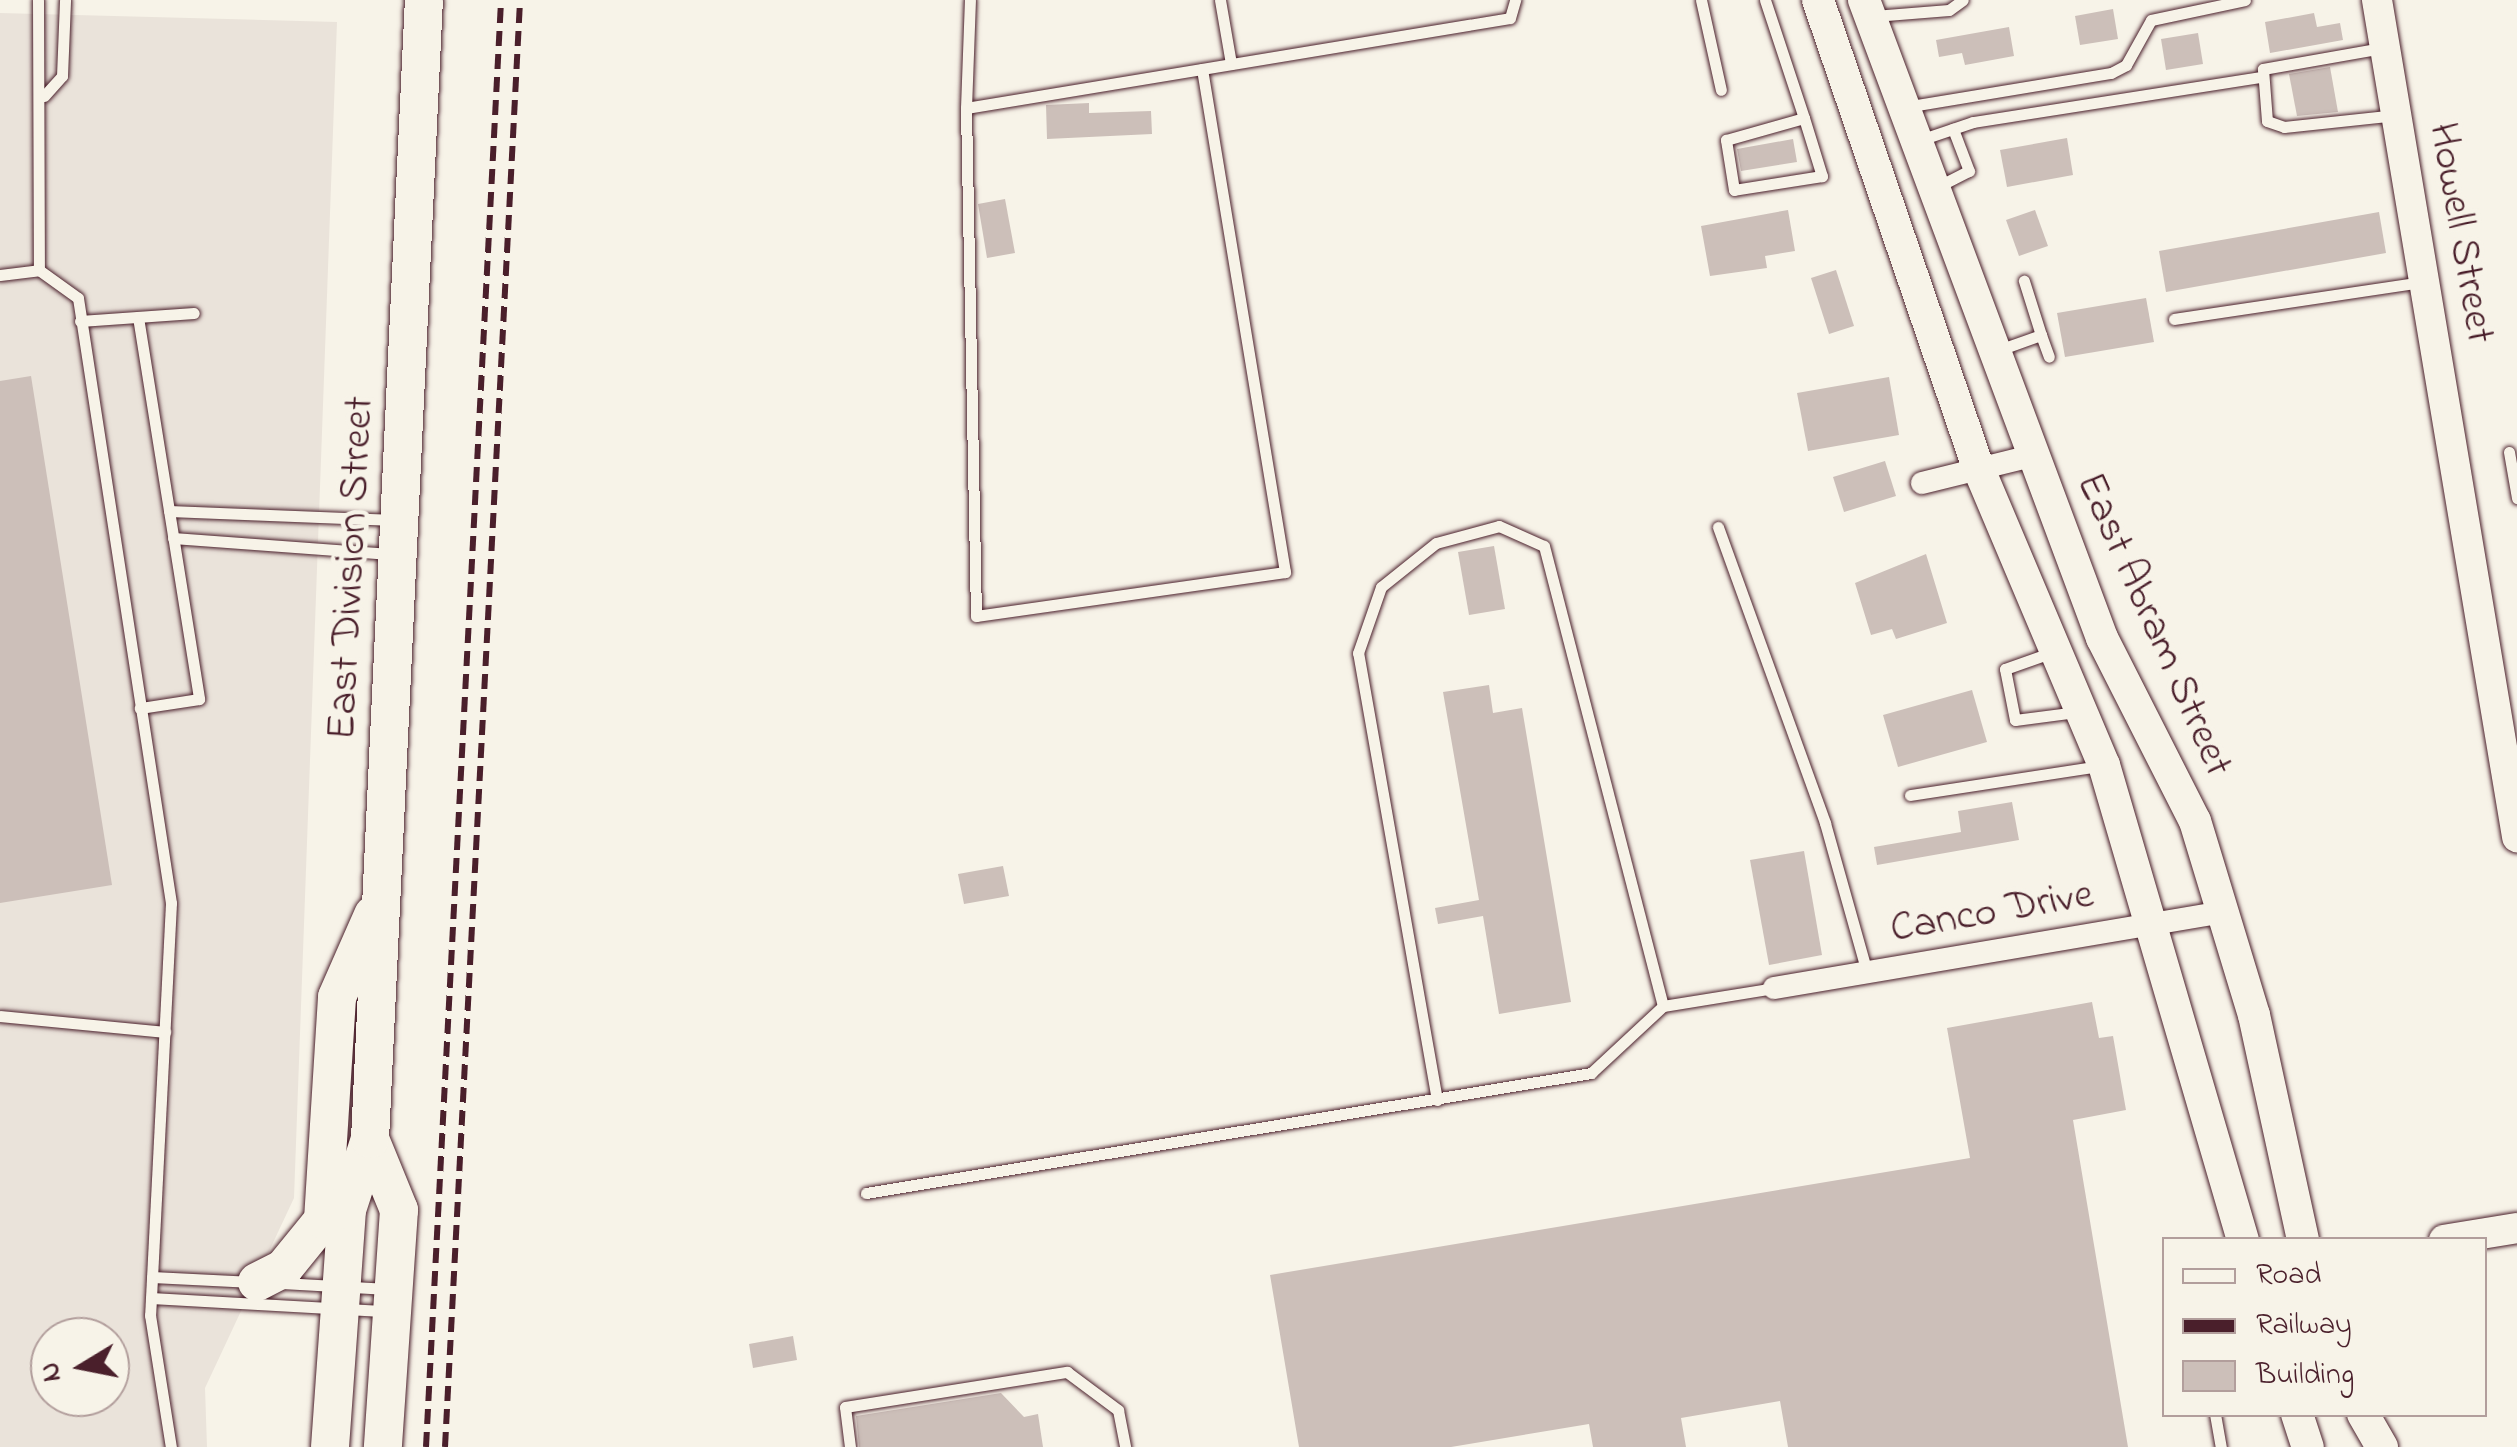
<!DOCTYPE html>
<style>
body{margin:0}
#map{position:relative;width:2517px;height:1447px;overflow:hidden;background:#f7f3e8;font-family:"Indie Flower",sans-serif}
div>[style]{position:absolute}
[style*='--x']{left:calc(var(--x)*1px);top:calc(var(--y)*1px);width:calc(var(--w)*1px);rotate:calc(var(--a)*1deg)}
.built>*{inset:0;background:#eae3da}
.building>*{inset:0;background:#ccbfb9}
.roads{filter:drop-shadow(0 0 2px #4a1f2b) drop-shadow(0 0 2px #4a1f2b)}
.service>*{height:11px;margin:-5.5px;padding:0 5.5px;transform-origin:5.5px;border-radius:5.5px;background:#f7f3e8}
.minor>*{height:22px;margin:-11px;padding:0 11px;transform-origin:11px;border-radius:11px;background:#f7f3e8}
.tertiary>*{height:30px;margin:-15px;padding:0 15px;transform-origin:15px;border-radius:15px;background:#f7f3e8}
.secondary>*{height:32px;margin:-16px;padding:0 16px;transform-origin:16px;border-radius:16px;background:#f7f3e8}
.primary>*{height:38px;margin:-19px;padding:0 19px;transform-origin:19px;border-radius:19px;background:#f7f3e8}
.rail>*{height:6px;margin-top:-3px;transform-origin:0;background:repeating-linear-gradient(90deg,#4a1f2b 0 15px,transparent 0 23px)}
span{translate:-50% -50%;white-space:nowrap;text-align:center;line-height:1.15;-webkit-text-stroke:9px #f7f3e8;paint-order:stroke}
.street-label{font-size:42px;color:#4a1f2b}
.legend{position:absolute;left:2162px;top:1237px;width:325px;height:180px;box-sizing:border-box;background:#f7f3e8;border:2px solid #b29e9c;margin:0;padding:12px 18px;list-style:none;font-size:30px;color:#4a1f2b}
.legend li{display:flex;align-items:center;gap:20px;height:50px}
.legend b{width:50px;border:2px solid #b29e9c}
.north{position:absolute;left:30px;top:1317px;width:100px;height:100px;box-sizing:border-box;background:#f7f3e8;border:2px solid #b29e9c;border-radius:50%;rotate:260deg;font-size:28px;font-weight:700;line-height:40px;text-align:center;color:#4a1f2b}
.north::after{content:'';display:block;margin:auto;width:35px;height:45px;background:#4a1f2b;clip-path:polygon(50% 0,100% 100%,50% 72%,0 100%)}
</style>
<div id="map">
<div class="built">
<i style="clip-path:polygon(evenodd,0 13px,337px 22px,294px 1198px,205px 1388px,207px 1447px,0 1447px,0 13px,50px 1337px,110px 1337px,110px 1397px,50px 1397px,50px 1337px)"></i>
</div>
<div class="building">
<i style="clip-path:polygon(2113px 9px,2118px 39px,2080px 45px,2075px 16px)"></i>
<i style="clip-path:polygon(2314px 13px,2317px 27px,2340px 23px,2343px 40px,2270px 53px,2265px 22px)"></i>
<i style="clip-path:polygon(2009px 27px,2014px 56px,1965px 65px,1962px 53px,1939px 57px,1936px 40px)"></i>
<i style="clip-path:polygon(2198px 33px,2203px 64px,2166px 70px,2161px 39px)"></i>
<i style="clip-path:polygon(2330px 67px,2338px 112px,2297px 116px,2289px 74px)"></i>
<i style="clip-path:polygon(1089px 103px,1089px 113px,1151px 111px,1152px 134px,1047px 139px,1046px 105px)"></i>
<i style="clip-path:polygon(2067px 138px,2073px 175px,2007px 187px,2000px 150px)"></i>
<i style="clip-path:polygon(1793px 139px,1797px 162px,1741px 171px,1737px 149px)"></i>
<i style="clip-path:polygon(1005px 199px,1015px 253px,987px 258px,978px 204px)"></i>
<i style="clip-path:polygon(1788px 210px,1795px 251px,1765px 256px,1767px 268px,1710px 276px,1701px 226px)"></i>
<i style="clip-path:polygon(2035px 210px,2048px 246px,2019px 256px,2006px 220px)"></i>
<i style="clip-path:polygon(2379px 212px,2386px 253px,2166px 292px,2159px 251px)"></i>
<i style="clip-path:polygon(1836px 270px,1854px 326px,1829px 334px,1811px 278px)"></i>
<i style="clip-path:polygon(2146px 298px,2154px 342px,2065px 357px,2057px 313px)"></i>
<i style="clip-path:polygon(31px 376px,112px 885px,0 903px,0 381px)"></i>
<i style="clip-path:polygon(1889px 377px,1899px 435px,1808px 451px,1797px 393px)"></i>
<i style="clip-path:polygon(1885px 461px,1896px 496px,1844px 512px,1833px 477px)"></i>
<i style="clip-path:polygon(1494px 546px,1505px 609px,1469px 615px,1458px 552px)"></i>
<i style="clip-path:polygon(1926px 554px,1947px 623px,1896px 639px,1892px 629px,1871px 635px,1855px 583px)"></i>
<i style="clip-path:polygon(1489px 685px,1493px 713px,1522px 708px,1571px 1002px,1499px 1014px,1483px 916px,1438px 924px,1435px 908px,1479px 900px,1443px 692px)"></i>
<i style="clip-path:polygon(1972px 690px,1987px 742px,1898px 767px,1883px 715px)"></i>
<i style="clip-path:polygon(2012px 802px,2019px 840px,1877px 865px,1874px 847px,1961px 832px,1958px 811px)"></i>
<i style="clip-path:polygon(1804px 851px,1822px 955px,1769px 965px,1750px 860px)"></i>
<i style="clip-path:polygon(1003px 866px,1009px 896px,964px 904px,958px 874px)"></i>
<i style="clip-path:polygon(2092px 1002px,2099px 1038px,2113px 1036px,2126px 1110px,2073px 1120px,2128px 1447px,1788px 1447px,1780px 1401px,1681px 1418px,1686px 1447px,1593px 1447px,1589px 1424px,1451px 1447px,1299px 1447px,1270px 1275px,1970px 1158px,1947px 1028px)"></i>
<i style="clip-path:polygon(793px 1336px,797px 1360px,753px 1368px,749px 1344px)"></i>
<i style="clip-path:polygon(1001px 1393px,1024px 1417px,1038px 1414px,1043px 1447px,859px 1447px,856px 1416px)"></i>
</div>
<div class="roads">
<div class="service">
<i style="--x:38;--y:0;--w:270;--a:89.8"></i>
<i style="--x:1220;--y:0;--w:65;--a:80.2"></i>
<i style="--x:1701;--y:0;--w:92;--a:77.5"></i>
<i style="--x:1765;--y:0;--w:124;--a:71.7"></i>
<i style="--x:1804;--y:118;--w:61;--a:72.8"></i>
<i style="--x:1822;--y:176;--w:89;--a:171"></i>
<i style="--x:1734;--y:190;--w:51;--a:-99.1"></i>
<i style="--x:1726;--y:140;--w:81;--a:-15.8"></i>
<i style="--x:1874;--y:16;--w:75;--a:-4.6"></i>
<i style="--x:1949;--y:10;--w:17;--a:-36"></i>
<i style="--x:2382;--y:48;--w:121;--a:170"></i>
<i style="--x:2263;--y:69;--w:52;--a:85.6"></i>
<i style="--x:2267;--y:121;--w:18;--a:19"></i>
<i style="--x:2284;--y:127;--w:113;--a:-6.1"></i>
<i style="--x:1202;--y:69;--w:510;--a:80.63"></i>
<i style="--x:1285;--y:572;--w:312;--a:171.9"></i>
<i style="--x:976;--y:616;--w:508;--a:-91.13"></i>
<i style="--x:966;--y:108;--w:551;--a:-9.39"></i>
<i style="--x:1510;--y:18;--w:19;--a:-74"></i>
<i style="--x:44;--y:96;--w:27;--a:-48"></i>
<i style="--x:62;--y:76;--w:76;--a:-87.7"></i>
<i style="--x:1905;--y:107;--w:209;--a:-9.4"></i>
<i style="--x:2111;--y:73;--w:17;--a:-28"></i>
<i style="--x:2126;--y:65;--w:51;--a:-60.9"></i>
<i style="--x:2151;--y:20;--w:96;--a:-12"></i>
<i style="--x:966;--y:108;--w:108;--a:-87.9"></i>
<i style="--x:1920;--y:140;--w:56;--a:-18.8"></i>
<i style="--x:1973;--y:122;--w:291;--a:-8.9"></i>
<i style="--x:1935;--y:188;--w:38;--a:-27"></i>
<i style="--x:1969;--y:171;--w:45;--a:-110.9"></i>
<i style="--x:0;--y:275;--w:39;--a:-7"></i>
<i style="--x:39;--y:270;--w:48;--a:35.7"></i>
<i style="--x:78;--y:298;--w:612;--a:81.26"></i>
<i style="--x:171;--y:903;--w:413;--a:92.9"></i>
<i style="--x:150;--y:1315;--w:134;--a:81"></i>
<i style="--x:138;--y:317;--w:387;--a:80.9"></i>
<i style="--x:199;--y:699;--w:60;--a:171.3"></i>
<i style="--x:2174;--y:319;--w:251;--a:-8.5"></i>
<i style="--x:80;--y:321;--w:114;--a:-4"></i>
<i style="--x:2041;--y:335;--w:23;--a:70"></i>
<i style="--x:1996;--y:351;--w:48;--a:-19.6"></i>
<i style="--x:2041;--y:335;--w:57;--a:-107.5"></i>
<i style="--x:2509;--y:452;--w:47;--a:80.1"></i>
<i style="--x:169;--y:511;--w:226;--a:2.3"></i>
<i style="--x:1718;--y:527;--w:315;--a:70.1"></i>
<i style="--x:1825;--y:823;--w:155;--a:74.3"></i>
<i style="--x:173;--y:538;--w:221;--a:4.2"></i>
<i style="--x:2053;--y:652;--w:51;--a:160.5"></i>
<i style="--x:2005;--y:669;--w:52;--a:78.9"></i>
<i style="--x:2015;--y:720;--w:63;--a:-7.4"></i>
<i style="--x:1910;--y:795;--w:192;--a:-8.7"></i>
<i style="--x:0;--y:1016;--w:166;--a:5.5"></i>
<i style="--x:1437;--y:1100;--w:454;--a:-100"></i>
<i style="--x:1358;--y:653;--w:70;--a:-70.8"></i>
<i style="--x:1381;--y:587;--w:70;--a:-38.7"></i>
<i style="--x:1436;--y:543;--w:65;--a:-15.1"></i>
<i style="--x:1499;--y:526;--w:49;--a:24"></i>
<i style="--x:1544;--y:546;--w:475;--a:75.5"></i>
<i style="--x:866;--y:1193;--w:735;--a:-9.4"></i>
<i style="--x:1591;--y:1073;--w:98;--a:-42.9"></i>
<i style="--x:1663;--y:1006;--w:112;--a:-9.2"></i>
<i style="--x:152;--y:1277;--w:101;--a:2.8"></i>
<i style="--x:282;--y:1283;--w:106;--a:3.2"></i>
<i style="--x:151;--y:1298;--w:236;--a:3.2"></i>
<i style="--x:2215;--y:1414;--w:34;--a:80"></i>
<i style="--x:850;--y:1447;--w:40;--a:-97.1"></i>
<i style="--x:845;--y:1407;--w:225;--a:-9"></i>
<i style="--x:1067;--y:1372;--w:64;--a:36.7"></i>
<i style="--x:1118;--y:1410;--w:38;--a:79"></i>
</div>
<div class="minor">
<i style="--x:1922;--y:483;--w:112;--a:-13.9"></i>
<i style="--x:1774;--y:988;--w:456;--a:-9.6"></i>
</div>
<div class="tertiary">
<i style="--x:2377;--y:0;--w:849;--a:80.5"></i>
<i style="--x:2444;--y:1240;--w:74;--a:-9.3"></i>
</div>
<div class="secondary">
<i style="--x:1818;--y:0;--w:494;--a:71.1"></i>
<i style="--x:1978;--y:467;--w:324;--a:67.1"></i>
<i style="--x:2104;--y:765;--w:495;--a:73.7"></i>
<i style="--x:1864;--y:0;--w:681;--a:69.54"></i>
<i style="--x:2102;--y:638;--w:205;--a:63.1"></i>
<i style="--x:2195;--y:821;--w:203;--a:73.1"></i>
<i style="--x:2254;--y:1015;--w:230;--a:77.7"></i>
<i style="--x:2297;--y:1414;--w:35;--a:72"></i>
<i style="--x:2363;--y:1414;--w:38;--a:60"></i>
</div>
<div class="primary">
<i style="--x:370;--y:1139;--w:77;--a:67.8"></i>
<i style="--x:399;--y:1210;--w:238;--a:93.9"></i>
<i style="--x:257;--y:1282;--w:30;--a:-27"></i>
<i style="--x:284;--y:1268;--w:62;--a:-50.9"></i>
<i style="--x:323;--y:1220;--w:223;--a:-86.4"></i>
<i style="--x:337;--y:997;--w:90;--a:-66.3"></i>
<i style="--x:330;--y:1447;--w:238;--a:-85.9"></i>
<i style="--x:347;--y:1210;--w:75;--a:-72.1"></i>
<i style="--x:370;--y:1139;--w:1140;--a:-87.29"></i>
</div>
</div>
<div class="rail">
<i style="--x:426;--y:1447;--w:1449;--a:-87.03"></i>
<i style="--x:445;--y:1447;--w:1449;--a:-87.03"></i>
</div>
<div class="street-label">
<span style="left:2460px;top:233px;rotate:80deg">Howell Street</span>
<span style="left:352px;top:568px;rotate:-87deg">East Division Street</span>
<span style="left:2153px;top:625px;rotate:66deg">East Abram Street</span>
<span style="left:1992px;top:913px;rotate:-10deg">Canco Drive</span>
</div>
<ul class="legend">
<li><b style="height:12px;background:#f7f3e8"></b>Road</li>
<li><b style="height:12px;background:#4a1f2b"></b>Railway</li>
<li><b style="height:28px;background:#ccbfb9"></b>Building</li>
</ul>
<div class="north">N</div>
</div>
